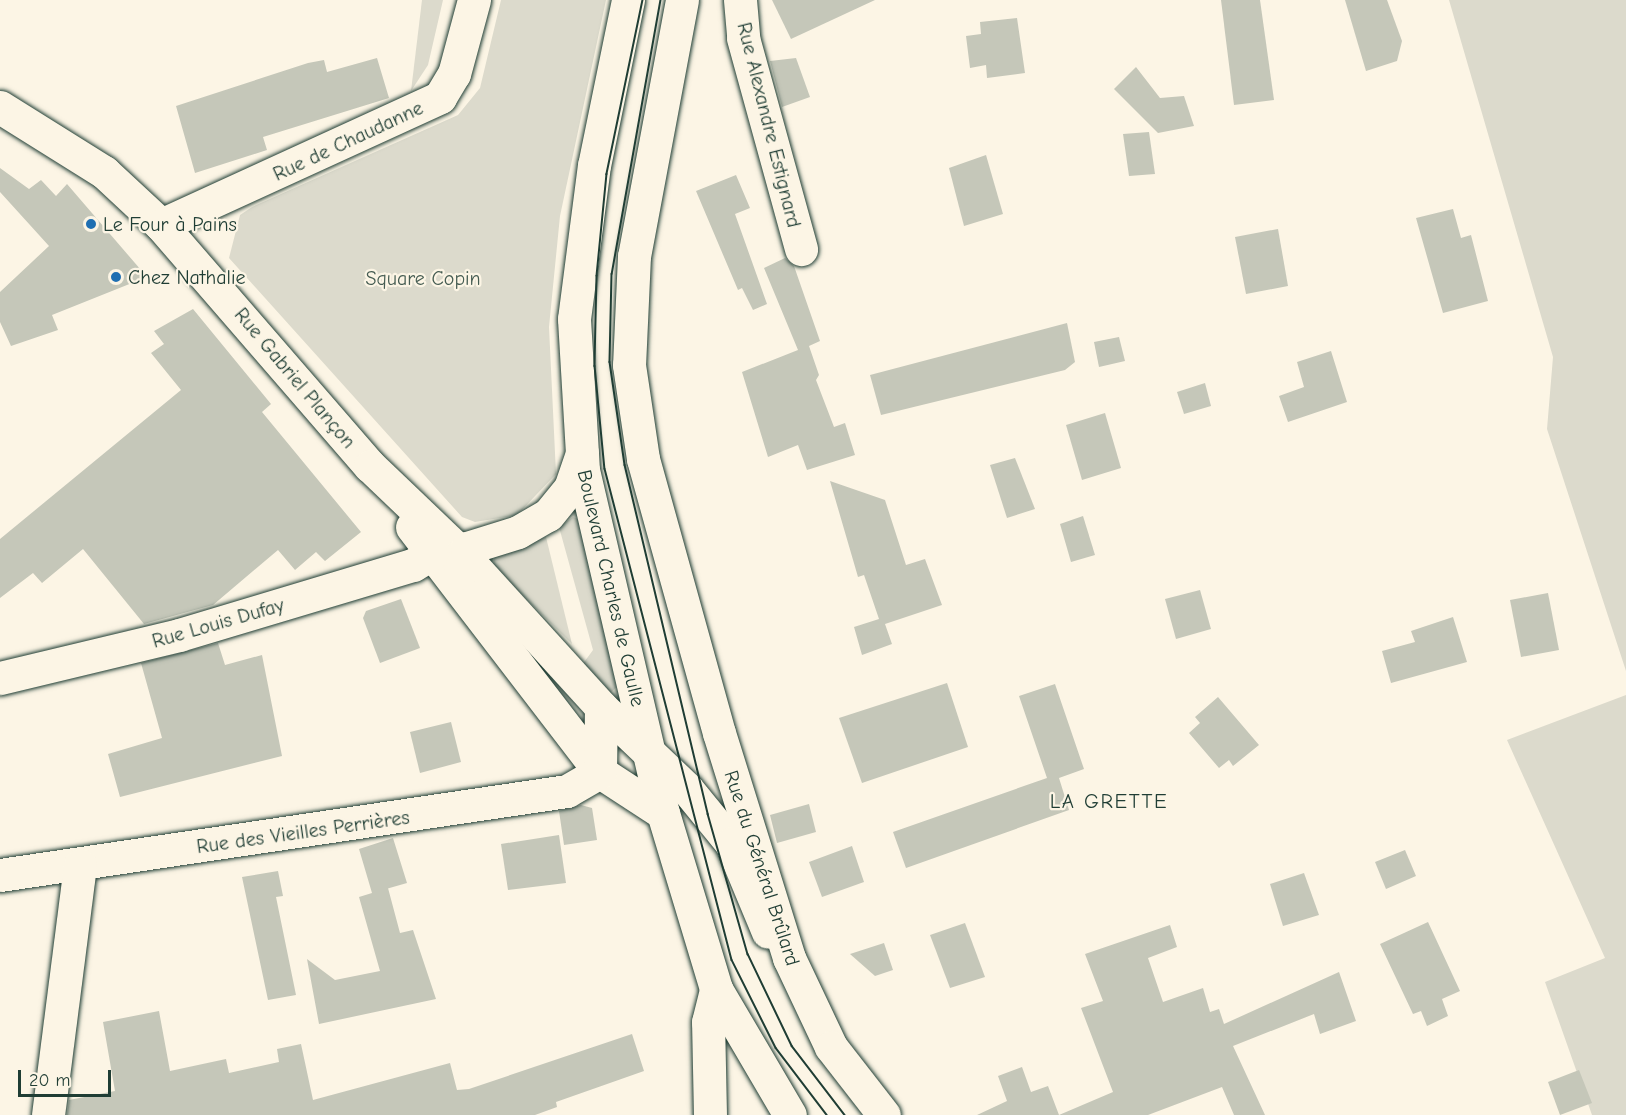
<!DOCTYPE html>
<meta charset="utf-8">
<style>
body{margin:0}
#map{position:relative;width:1626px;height:1115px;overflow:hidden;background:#fcf5e5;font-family:"Comic Neue",sans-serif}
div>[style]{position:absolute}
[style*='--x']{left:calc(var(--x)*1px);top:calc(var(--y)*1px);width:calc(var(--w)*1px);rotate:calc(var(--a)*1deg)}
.green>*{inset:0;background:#dcdacc}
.building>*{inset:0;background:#c5c7b9}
.roads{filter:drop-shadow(0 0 2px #1f3d34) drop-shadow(0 0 2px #1f3d34)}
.minor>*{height:33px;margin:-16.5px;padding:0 16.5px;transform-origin:16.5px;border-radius:16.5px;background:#fcf5e5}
.major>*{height:33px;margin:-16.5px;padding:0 16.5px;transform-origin:16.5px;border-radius:16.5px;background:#fcf5e5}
.tram>*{height:1.5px;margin:-0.75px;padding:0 0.75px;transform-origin:0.75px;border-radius:0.75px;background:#1f3d34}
.dots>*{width:16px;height:16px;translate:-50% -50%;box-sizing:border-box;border:3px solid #fcf5e5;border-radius:50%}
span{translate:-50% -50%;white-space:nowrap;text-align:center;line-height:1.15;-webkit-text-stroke:4.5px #fcf5e5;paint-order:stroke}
.street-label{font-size:20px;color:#1f3d34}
.poi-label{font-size:20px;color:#1f3d34}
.left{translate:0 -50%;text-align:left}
.park-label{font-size:20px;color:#455c52}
.neighbourhood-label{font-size:21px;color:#1f3d34;letter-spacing:1.5px}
.scale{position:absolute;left:18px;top:1070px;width:93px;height:27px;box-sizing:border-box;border:3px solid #1f3d34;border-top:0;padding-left:8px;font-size:18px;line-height:21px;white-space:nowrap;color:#1f3d34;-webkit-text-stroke:4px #fcf5e5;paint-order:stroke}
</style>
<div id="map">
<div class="green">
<i style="clip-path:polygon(422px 0,443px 0,428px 65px,411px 91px)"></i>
<i style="clip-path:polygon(501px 0,606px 0,560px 216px,549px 327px,556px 474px,517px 515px,475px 522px,462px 517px,229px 258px,240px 215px,252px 207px,458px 115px,480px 88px)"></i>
<i style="clip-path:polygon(1449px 0,1626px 0,1626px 671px,1547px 429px,1553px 357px)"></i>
<i style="clip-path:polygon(573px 517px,578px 519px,618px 686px,610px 693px,582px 665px,593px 650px,559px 527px)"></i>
<i style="clip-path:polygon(546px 537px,572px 644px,493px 566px,495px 554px)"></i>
<i style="clip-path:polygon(1626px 695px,1626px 1115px,1592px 1115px,1545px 982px,1605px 958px,1507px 740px)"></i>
</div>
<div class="building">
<i style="clip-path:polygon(772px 0,875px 0,791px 39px)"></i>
<i style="clip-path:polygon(1221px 0,1260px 0,1274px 100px,1234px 105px)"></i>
<i style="clip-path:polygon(1345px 0,1387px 0,1402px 41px,1397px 61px,1366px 71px)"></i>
<i style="clip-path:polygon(1017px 18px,1025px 73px,987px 78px,986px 65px,970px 68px,966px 36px,981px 34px,980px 22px)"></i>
<i style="clip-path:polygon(377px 58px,389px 98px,263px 137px,267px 150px,195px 173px,176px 106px,308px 63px,324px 60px,327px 72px)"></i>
<i style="clip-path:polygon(796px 58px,810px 97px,782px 107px,770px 61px)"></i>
<i style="clip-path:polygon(1136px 67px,1160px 98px,1184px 96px,1194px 126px,1158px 133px,1114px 89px)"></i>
<i style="clip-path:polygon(1149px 132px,1155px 174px,1129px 176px,1123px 134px)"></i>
<i style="clip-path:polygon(986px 155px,1003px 214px,964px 226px,949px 168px)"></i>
<i style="clip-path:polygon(0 168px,29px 189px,41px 180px,56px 196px,67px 184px,147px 277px,52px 315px,58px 330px,11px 346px,0 322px,0 292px,49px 246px,0 192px)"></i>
<i style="clip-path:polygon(736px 175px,750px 208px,735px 214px,767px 304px,753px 310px,742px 288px,738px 290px,696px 191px)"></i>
<i style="clip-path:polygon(1453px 209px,1461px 238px,1471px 235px,1488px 301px,1443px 313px,1416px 218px)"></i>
<i style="clip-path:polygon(1278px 229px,1288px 286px,1246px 294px,1235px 237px)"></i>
<i style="clip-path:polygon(785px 258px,794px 266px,820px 341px,809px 346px,819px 375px,816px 380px,834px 427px,845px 423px,855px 455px,807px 470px,798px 445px,768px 457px,742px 372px,798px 350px,764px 268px)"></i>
<i style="clip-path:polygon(193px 309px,271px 404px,262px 412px,361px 532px,325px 561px,316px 552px,295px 570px,278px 550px,213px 605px,144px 624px,83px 549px,42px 583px,33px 573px,0 598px,0 539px,181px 390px,151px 353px,164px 344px,154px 331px)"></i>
<i style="clip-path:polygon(1067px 323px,1075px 362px,1065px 370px,881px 415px,870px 375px)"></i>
<i style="clip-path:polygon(1119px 337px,1125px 361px,1099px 367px,1094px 342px)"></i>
<i style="clip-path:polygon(1331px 351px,1347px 402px,1288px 422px,1279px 396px,1304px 387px,1297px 362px)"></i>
<i style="clip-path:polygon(1205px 383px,1211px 406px,1184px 414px,1177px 392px)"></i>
<i style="clip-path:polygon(1105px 413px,1121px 468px,1082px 480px,1066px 425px)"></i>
<i style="clip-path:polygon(1015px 458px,1035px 509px,1007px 518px,990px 465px)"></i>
<i style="clip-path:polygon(830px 481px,885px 500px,906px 565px,925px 559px,942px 605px,885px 624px,892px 644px,862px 655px,854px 627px,879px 619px,864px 575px,858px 577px)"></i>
<i style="clip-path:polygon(1083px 516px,1095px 555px,1071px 562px,1060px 524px)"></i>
<i style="clip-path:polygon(1200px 590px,1211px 629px,1176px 639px,1165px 599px)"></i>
<i style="clip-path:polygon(1548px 593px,1559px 650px,1521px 657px,1510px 600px)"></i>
<i style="clip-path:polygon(401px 599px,420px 648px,380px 663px,363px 618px,366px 611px)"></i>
<i style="clip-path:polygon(1453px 617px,1467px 662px,1391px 683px,1382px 651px,1415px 642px,1411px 631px)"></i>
<i style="clip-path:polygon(218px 643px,225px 665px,262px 655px,282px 756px,120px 797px,108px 754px,162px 738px,141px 663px)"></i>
<i style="clip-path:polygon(947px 683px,968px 747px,862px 783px,839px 718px)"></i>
<i style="clip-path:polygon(1055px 684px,1084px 769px,1059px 778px,1069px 810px,906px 868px,893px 832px,1047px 778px,1019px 696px)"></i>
<i style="clip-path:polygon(1218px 697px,1259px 745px,1233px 766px,1229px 760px,1219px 768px,1189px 733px,1200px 723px,1195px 717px)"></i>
<i style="clip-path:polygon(451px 722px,461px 762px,420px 773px,410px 732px)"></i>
<i style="clip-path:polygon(809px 804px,816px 832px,777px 843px,770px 815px)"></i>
<i style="clip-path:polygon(581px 805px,592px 808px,597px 840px,564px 845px,559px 811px)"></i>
<i style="clip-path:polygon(559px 835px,566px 883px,508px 890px,501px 844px)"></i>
<i style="clip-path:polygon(393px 838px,407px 883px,372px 893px,388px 888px,400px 933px,413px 930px,436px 999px,319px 1024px,307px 959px,335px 980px,380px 971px,359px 897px,372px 893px,359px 849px)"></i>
<i style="clip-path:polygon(852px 846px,864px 882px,822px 897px,809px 862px)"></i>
<i style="clip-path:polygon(1405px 850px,1416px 876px,1386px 889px,1375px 862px)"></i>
<i style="clip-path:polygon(278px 871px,283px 896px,276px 897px,296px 995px,268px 1000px,242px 877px)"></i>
<i style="clip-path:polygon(1304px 873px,1319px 915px,1283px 926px,1270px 884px)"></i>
<i style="clip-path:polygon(1428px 922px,1460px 991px,1442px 999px,1448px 1016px,1427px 1026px,1421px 1011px,1413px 1014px,1380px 944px)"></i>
<i style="clip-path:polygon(965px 923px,985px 977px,950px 988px,930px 935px)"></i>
<i style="clip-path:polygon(1170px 925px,1177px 947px,1148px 958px,1163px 1002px,1203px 988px,1210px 1012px,1219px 1009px,1224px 1024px,1339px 972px,1356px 1021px,1320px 1034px,1314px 1014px,1233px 1046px,1265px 1115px,1234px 1115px,1222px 1087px,1148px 1115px,1059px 1115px,1113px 1092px,1081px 1008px,1103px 1001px,1085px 954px)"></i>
<i style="clip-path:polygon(884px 943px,893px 970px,875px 976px,850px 954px)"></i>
<i style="clip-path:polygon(159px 1011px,170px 1071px,226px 1059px,229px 1073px,279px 1062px,277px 1049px,301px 1044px,313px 1100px,450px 1063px,457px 1090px,469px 1089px,632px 1034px,644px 1071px,556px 1102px,557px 1107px,535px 1115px,67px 1115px,69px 1100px,115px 1091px,103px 1022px)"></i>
<i style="clip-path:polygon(1022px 1067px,1031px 1092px,1048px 1086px,1059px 1115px,977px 1115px,1007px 1101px,998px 1076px)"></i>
<i style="clip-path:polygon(1579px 1070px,1592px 1103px,1560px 1115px,1548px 1082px)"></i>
</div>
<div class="roads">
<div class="minor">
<i style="--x:740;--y:0;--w:38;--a:85"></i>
<i style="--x:743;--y:38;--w:219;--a:74.6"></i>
<i style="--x:0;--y:107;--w:123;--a:32"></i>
<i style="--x:104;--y:172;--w:78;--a:42.9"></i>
<i style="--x:161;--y:225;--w:319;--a:49.1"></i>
<i style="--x:370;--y:466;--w:127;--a:43.7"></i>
<i style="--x:462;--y:554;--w:207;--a:47.7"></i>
<i style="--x:601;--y:707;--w:119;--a:43.6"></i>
<i style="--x:687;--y:789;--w:70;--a:50.8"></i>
<i style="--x:731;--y:843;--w:96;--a:67.4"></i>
<i style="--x:161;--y:225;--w:307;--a:-24.6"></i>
<i style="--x:440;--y:97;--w:27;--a:-59"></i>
<i style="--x:454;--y:74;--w:77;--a:-74.9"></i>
<i style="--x:412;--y:527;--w:309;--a:52.5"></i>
<i style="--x:600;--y:772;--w:75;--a:33.1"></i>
<i style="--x:460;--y:573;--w:26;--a:-74"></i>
<i style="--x:467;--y:548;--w:53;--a:-17.4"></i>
<i style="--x:518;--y:532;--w:34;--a:-30"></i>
<i style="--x:548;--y:515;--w:35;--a:-51"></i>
<i style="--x:570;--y:488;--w:37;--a:-71"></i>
<i style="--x:0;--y:678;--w:184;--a:-13.5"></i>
<i style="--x:179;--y:635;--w:244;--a:-16.7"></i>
<i style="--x:413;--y:565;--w:21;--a:-31"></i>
<i style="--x:0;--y:875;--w:573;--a:-8.43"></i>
<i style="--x:567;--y:791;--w:38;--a:-30"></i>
<i style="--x:600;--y:772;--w:65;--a:-89.1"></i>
<i style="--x:48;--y:1115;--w:252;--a:-82.7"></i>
<i style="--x:710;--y:1115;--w:93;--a:-91.2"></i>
<i style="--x:708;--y:1022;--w:34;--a:-76"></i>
</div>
<div class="major">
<i style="--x:628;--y:0;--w:168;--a:101.6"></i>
<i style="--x:594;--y:165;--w:155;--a:97.4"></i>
<i style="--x:574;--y:319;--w:151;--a:86.6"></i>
<i style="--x:583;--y:470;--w:352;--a:76.9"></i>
<i style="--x:663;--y:813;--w:184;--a:73.2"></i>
<i style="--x:716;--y:989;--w:146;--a:59.6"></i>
<i style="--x:682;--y:0;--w:260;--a:100.6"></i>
<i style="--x:634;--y:256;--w:109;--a:92.6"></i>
<i style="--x:629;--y:365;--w:95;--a:81.5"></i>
<i style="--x:643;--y:459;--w:284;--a:74.5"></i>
<i style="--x:719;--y:733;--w:236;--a:72.7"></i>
<i style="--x:789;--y:958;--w:98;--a:64.7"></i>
<i style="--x:831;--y:1047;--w:86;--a:52.1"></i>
</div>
</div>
<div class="tram">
<i style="--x:643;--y:0;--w:178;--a:101.7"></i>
<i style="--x:607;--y:174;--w:102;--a:95.6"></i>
<i style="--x:597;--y:276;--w:90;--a:91.3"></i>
<i style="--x:595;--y:366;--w:103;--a:84.5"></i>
<i style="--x:605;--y:469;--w:507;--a:75.5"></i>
<i style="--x:732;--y:960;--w:98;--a:63.4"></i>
<i style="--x:776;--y:1048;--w:84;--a:52.7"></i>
<i style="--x:661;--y:0;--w:278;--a:100.1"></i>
<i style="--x:612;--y:274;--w:88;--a:91.3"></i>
<i style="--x:610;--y:362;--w:104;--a:81.7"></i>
<i style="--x:625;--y:465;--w:359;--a:76.6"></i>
<i style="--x:708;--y:814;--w:146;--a:74.1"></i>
<i style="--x:748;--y:954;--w:102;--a:64.4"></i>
<i style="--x:792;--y:1046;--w:87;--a:52.5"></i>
</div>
<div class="dots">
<i style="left:91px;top:224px;background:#1f6fb2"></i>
<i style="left:116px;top:277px;background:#1f6fb2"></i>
</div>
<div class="street-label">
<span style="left:769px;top:125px;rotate:76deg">Rue Alexandre Estignard</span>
<span style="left:348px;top:141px;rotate:-25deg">Rue de Chaudanne</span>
<span style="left:295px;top:378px;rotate:50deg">Rue Gabriel Plançon</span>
<span style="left:611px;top:588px;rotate:77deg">Boulevard Charles de Gaulle</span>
<span style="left:218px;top:623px;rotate:-16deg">Rue Louis Dufay</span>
<span style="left:303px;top:832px;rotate:-8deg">Rue des Vieilles Perrières</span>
<span style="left:762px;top:868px;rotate:72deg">Rue du Général Brûlard</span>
</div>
<div class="poi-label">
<span class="left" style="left:103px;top:224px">Le Four à Pains</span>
<span class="left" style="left:128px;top:277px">Chez Nathalie</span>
</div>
<div class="park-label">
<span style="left:423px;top:278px">Square Copin</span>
</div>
<div class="neighbourhood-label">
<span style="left:1109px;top:801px">LA GRETTE</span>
</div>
<div class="scale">20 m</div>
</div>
